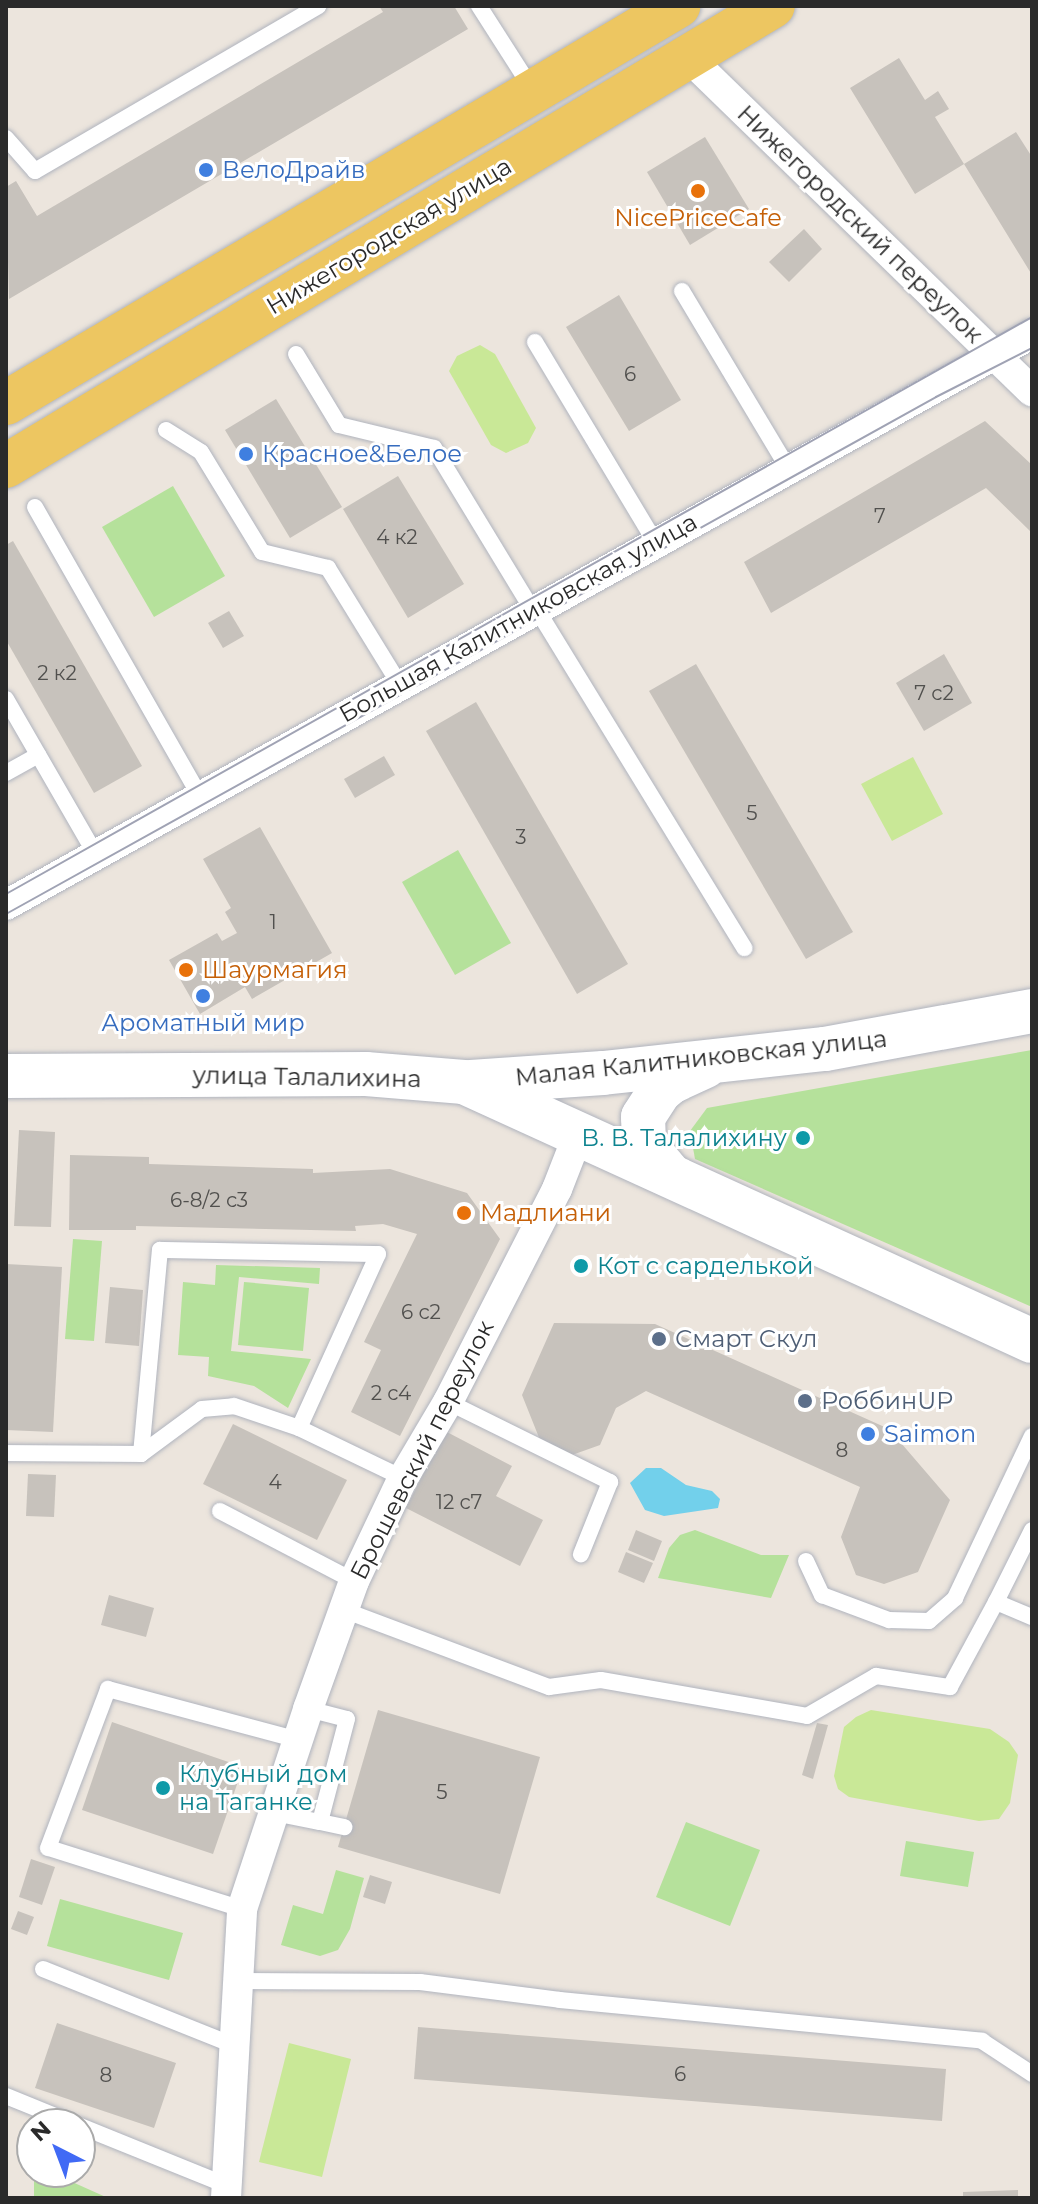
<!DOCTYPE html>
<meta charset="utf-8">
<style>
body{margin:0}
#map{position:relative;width:1038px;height:2204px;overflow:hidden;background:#ece5dd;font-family:Montserrat,sans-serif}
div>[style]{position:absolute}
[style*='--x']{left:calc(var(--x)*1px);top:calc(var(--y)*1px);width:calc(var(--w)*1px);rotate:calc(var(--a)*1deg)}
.green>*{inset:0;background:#b5e19b}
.pitch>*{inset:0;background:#c9e897}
.water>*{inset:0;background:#72d0eb}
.building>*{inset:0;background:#c7c2bc}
.roads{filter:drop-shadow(0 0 2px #b0b4be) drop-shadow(0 0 2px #b0b4be)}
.lane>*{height:16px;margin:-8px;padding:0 8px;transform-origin:8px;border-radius:8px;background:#fff}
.street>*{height:30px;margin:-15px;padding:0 15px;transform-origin:15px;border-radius:15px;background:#fff}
.secondary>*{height:44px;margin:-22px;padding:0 22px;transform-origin:22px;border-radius:22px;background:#fff}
.primary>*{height:44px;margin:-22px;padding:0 22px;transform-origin:22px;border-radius:22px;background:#edc661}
.tram>*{height:2px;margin:-1px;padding:0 1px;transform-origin:1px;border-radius:1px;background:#a0a3b4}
.dots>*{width:22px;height:22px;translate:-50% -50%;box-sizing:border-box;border:4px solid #fff;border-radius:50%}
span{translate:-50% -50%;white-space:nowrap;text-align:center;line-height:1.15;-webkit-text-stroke:6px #fff;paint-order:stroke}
.number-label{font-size:20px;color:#51504e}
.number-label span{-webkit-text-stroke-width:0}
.shop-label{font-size:24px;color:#366cbe}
.left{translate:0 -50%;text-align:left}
.food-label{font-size:24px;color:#c56008}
.street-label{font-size:24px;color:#2a2a2a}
.culture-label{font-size:24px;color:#0d838f}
.right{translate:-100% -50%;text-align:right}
.service-label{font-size:24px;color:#4e5e75}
.frame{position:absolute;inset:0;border:8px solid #2a2a2a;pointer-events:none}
.north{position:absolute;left:16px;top:2108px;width:80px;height:80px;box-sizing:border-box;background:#fff;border:2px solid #aaa;border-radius:50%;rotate:318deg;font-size:22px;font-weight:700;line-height:32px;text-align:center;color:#2a2a2a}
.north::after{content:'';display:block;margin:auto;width:28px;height:36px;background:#416af5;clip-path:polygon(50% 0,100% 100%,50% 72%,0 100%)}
</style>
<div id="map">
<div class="green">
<i style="clip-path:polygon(173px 486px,225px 576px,154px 617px,102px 527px)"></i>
<i style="clip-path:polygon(458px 850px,511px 943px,455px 975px,402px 882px)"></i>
<i style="clip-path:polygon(1032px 1050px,1032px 1307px,695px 1159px,690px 1131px,707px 1108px)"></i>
<i style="clip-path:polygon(73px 1239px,102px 1241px,94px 1341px,65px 1339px)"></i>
<i style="clip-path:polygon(216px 1265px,320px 1268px,319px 1284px,239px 1277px,231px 1351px,311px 1359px,288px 1408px,254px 1386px,208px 1376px,209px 1357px,178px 1355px,183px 1282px,215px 1285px)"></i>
<i style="clip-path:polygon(244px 1282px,309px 1288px,303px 1351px,238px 1345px)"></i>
<i style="clip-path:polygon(695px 1530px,761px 1555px,789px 1555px,771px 1598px,658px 1578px,669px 1548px,680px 1535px)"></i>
<i style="clip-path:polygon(686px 1822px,760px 1850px,730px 1926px,656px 1897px)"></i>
<i style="clip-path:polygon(906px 1841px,974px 1852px,968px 1887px,900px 1876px)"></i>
<i style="clip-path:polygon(336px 1870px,364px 1878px,350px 1929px,338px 1950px,320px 1956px,281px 1945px,293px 1905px,323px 1914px)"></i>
<i style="clip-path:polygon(60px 1899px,183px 1933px,169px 1980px,47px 1946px)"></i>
<i style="clip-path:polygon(34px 2172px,50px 2172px,108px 2198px,34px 2198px)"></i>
</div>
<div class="pitch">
<i style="clip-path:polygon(480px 345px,495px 354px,536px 428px,528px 443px,506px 453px,491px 445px,449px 371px,457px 356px)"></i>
<i style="clip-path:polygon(913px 757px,943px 814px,892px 841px,861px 784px)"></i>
<i style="clip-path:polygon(871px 1710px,990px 1729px,1009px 1742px,1018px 1755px,1010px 1803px,999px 1819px,979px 1821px,849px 1797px,838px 1789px,834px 1776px,844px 1727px,856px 1717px)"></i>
<i style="clip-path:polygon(289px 2043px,351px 2059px,322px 2177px,259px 2162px)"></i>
</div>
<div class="water">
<i style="clip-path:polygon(646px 1468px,661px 1468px,686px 1485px,712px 1491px,720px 1499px,718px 1508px,664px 1516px,645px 1510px,630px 1483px)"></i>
</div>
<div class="building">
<i style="clip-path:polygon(379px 6px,454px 6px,468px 29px,9px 299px,6px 187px,16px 181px,37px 216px,383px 12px)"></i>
<i style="clip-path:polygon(899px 58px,925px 100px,938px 91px,949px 109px,935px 117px,964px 164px,1016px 132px,1032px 157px,1032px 275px,964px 164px,915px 194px,850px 88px)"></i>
<i style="clip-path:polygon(705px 137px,749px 209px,690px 245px,647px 172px)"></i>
<i style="clip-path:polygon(804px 229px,822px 249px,789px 282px,769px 262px)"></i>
<i style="clip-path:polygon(619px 295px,681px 400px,629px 431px,566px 327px)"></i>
<i style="clip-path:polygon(276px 399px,342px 507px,290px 538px,225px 430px)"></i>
<i style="clip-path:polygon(985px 421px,1032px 465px,1032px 533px,986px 488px,771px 613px,744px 562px)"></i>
<i style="clip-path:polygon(398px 476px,464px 584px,408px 618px,343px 509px)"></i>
<i style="clip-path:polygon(13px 541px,142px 766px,94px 793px,6px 640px,6px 545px)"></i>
<i style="clip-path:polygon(229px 611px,244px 636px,223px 648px,208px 623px)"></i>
<i style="clip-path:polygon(944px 654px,972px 703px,924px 731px,896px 683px)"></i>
<i style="clip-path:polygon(696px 664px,853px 932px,806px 959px,649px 691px)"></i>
<i style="clip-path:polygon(476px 702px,628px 964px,577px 994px,426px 731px)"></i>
<i style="clip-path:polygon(384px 756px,395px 775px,355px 798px,344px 779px)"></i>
<i style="clip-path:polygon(260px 827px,332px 953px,252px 999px,245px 987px,200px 1014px,169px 960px,217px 933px,222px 941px,237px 933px,225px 912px,231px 908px,203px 859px)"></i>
<i style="clip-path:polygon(19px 1130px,55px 1132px,51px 1227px,14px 1226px)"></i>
<i style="clip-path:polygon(70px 1155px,149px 1157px,149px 1164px,313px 1169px,313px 1173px,390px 1169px,467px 1193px,500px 1239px,400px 1436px,351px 1412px,381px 1350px,364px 1342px,417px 1234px,383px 1224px,355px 1226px,356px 1231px,136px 1226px,136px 1230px,69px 1230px)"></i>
<i style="clip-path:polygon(6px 1264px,62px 1267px,53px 1432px,6px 1430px)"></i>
<i style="clip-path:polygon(110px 1287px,143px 1290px,139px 1346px,105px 1343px)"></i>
<i style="clip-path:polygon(554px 1323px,655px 1324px,889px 1429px,950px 1500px,918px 1572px,884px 1584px,856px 1575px,841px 1537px,860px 1487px,646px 1391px,616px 1408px,600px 1445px,572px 1455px,540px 1440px,522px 1395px)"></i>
<i style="clip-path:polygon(233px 1424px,347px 1480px,317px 1540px,203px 1484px)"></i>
<i style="clip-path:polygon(445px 1431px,512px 1466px,496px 1496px,543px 1520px,520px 1566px,406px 1508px)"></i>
<i style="clip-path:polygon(28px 1474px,56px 1475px,54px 1517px,26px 1516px)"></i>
<i style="clip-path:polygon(636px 1530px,662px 1541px,654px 1561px,628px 1550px)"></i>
<i style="clip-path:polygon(626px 1552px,653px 1563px,644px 1583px,618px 1572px)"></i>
<i style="clip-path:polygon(109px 1595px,154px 1608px,146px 1637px,101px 1625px)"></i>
<i style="clip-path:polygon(378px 1710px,540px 1757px,500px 1894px,338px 1847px)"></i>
<i style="clip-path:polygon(112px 1722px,243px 1767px,213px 1854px,82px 1810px)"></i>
<i style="clip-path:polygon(817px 1723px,828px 1725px,813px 1779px,802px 1775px)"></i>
<i style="clip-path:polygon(31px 1859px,55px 1867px,42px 1905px,19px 1897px)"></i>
<i style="clip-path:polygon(370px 1875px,392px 1882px,385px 1904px,363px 1897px)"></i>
<i style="clip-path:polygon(18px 1911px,34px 1917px,27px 1935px,11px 1929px)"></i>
<i style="clip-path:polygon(57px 2023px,176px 2063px,154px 2128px,35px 2088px)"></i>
<i style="clip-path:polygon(418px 2027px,946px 2069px,942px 2121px,414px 2079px)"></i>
<i style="clip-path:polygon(1018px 2190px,1018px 2198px,963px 2198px,963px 2192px)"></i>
</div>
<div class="roads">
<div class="lane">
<i style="--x:479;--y:6;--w:98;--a:57.4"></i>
<i style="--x:6;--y:138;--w:44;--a:48.7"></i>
<i style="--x:35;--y:171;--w:328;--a:-30.2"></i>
<i style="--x:682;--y:291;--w:206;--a:59.1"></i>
<i style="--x:535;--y:342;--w:233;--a:59"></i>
<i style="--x:296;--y:354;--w:83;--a:58.8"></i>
<i style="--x:339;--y:425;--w:98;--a:13.6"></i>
<i style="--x:434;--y:448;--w:191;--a:58.7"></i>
<i style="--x:166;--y:430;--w:41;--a:32.2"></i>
<i style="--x:201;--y:452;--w:117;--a:58.6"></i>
<i style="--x:262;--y:552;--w:68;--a:13.6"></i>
<i style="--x:328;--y:568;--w:137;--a:58.4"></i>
<i style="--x:35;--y:507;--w:333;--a:60.3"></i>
<i style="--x:536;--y:608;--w:399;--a:58.5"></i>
<i style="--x:6;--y:699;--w:180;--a:60"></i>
<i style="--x:6;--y:773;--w:37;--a:-29"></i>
<i style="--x:448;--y:1402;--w:181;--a:26.3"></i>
<i style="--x:610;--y:1482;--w:78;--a:111.9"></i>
<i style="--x:6;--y:1453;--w:135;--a:0.4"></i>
<i style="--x:141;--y:1454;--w:205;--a:-84.7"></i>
<i style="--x:160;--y:1250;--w:218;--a:1.1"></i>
<i style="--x:378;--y:1254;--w:191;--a:114.4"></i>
<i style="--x:299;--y:1428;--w:115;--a:25.7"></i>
<i style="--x:141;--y:1454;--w:76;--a:-36.4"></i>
<i style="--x:202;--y:1409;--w:32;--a:-5"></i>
<i style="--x:234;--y:1406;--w:69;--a:18.7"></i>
<i style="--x:220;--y:1511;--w:151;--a:27.6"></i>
<i style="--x:1032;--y:1530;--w:80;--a:116.6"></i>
<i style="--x:996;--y:1602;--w:39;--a:23"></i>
<i style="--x:806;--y:1561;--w:38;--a:65"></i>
<i style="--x:822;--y:1595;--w:72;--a:20.5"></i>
<i style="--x:889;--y:1620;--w:40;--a:1.4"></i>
<i style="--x:929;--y:1621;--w:35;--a:-41"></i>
<i style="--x:955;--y:1598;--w:179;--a:-64.6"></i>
<i style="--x:341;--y:1609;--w:222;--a:20.6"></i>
<i style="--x:549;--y:1687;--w:52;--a:-7.7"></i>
<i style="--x:601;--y:1680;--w:209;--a:9.9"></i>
<i style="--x:807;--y:1716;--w:80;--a:-30.1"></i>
<i style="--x:876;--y:1676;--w:75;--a:8.5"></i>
<i style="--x:950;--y:1687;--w:97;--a:-61.6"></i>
<i style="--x:308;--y:1709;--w:40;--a:14.4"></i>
<i style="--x:347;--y:1719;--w:106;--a:104.7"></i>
<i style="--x:320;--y:1822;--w:25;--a:12"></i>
<i style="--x:274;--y:1813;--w:47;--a:11.1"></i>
<i style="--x:242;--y:1909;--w:203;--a:-162.5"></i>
<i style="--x:48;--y:1848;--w:170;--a:-69.3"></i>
<i style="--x:108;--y:1689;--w:197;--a:15"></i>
<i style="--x:43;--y:1969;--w:205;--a:21.8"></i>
<i style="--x:238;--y:1981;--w:182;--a:0.3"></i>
<i style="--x:420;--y:1982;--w:141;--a:7.3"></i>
<i style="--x:560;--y:2000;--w:424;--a:5.5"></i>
<i style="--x:982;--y:2041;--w:60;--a:33.4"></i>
<i style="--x:6;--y:2096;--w:74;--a:22.1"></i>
<i style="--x:80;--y:2126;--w:157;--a:22"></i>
</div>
<div class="street">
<i style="--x:687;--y:56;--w:481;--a:44.2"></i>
<i style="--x:6;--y:905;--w:1174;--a:-29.1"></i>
<i style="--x:226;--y:2198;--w:289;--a:-86.8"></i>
<i style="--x:242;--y:1909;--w:211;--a:-71.7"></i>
<i style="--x:308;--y:1709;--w:136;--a:-70.2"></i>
<i style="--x:354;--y:1581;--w:114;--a:-64.6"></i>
<i style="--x:403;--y:1478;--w:88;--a:-59.4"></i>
<i style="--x:448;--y:1402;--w:239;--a:-62.9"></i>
<i style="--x:557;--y:1189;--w:58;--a:-68.7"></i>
</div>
<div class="secondary">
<i style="--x:6;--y:1076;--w:360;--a:-0.3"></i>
<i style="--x:366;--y:1074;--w:98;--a:4.7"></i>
<i style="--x:464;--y:1082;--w:624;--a:24.51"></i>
<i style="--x:471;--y:1082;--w:132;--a:-3.9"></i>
<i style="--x:603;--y:1073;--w:223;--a:-6.2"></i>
<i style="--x:825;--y:1049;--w:210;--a:-10.4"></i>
<i style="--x:669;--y:1174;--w:39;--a:-130"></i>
<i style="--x:644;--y:1144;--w:27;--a:-92"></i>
<i style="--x:643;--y:1117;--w:30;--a:-57"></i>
<i style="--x:659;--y:1092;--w:16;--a:-40"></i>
<i style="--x:671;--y:1082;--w:38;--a:-25"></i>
</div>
<div class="primary">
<i style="--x:6;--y:403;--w:781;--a:-30.57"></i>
<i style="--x:6;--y:466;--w:894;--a:-30.95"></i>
</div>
</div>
<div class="tram">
<i style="--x:6;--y:894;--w:1177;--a:-29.35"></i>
<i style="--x:6;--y:914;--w:1064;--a:-29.07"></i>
<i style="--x:936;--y:397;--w:108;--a:-27"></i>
</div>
<div class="dots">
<i style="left:206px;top:170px;background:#3f7fe0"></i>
<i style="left:698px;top:191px;background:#e8710a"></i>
<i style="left:246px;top:454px;background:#3f7fe0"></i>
<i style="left:186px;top:970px;background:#e8710a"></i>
<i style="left:203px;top:996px;background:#3f7fe0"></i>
<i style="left:803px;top:1138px;background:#0f9aa8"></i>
<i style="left:464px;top:1213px;background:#e8710a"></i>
<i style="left:581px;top:1266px;background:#0f9aa8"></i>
<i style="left:659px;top:1339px;background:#5c6f8a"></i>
<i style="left:805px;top:1401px;background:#5c6f8a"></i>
<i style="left:868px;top:1434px;background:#3f7fe0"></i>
<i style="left:163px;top:1788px;background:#0f9aa8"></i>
</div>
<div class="number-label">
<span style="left:630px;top:374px">6</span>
<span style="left:880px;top:516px">7</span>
<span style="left:397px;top:537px">4 к2</span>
<span style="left:57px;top:673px">2 к2</span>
<span style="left:934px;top:693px">7 с2</span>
<span style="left:752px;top:813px">5</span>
<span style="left:521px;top:837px">3</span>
<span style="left:273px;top:922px">1</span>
<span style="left:209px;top:1200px">6-8/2 с3</span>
<span style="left:421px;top:1312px">6 с2</span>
<span style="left:391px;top:1393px">2 с4</span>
<span style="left:842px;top:1450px">8</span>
<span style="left:275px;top:1482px">4</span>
<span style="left:459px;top:1502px">12 с7</span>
<span style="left:442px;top:1792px">5</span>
<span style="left:680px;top:2074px">6</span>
<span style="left:106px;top:2075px">8</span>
</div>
<div class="shop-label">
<span class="left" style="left:222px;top:170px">ВелоДрайв</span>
<span class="left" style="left:262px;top:454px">Красное&amp;Белое</span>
<span style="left:203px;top:1023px">Ароматный мир</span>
<span class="left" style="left:884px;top:1434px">Saimon</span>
</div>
<div class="food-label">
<span style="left:698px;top:218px">NicePriceCafe</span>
<span class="left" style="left:202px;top:970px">Шаурмагия</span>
<span class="left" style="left:480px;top:1213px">Мадлиани</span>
</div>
<div class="street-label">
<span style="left:860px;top:224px;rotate:44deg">Нижегородский переулок</span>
<span style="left:389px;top:236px;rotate:-31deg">Нижегородская улица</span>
<span style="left:518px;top:618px;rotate:-29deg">Большая Калитниковская улица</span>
<span style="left:701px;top:1058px;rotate:-6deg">Малая Калитниковская улица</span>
<span style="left:307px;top:1077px;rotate:1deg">улица Талалихина</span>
<span style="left:422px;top:1450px;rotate:-63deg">Брошевский переулок</span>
</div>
<div class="culture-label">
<span class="right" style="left:787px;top:1138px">В. В. Талалихину</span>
<span class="left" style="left:597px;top:1266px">Кот с сарделькой</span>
<span class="left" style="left:179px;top:1788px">Клубный дом<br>на Таганке</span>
</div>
<div class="service-label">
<span class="left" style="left:675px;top:1339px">Смарт Скул</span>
<span class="left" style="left:821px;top:1401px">РоббинUP</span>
</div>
<div class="frame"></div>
<div class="north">N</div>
</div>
